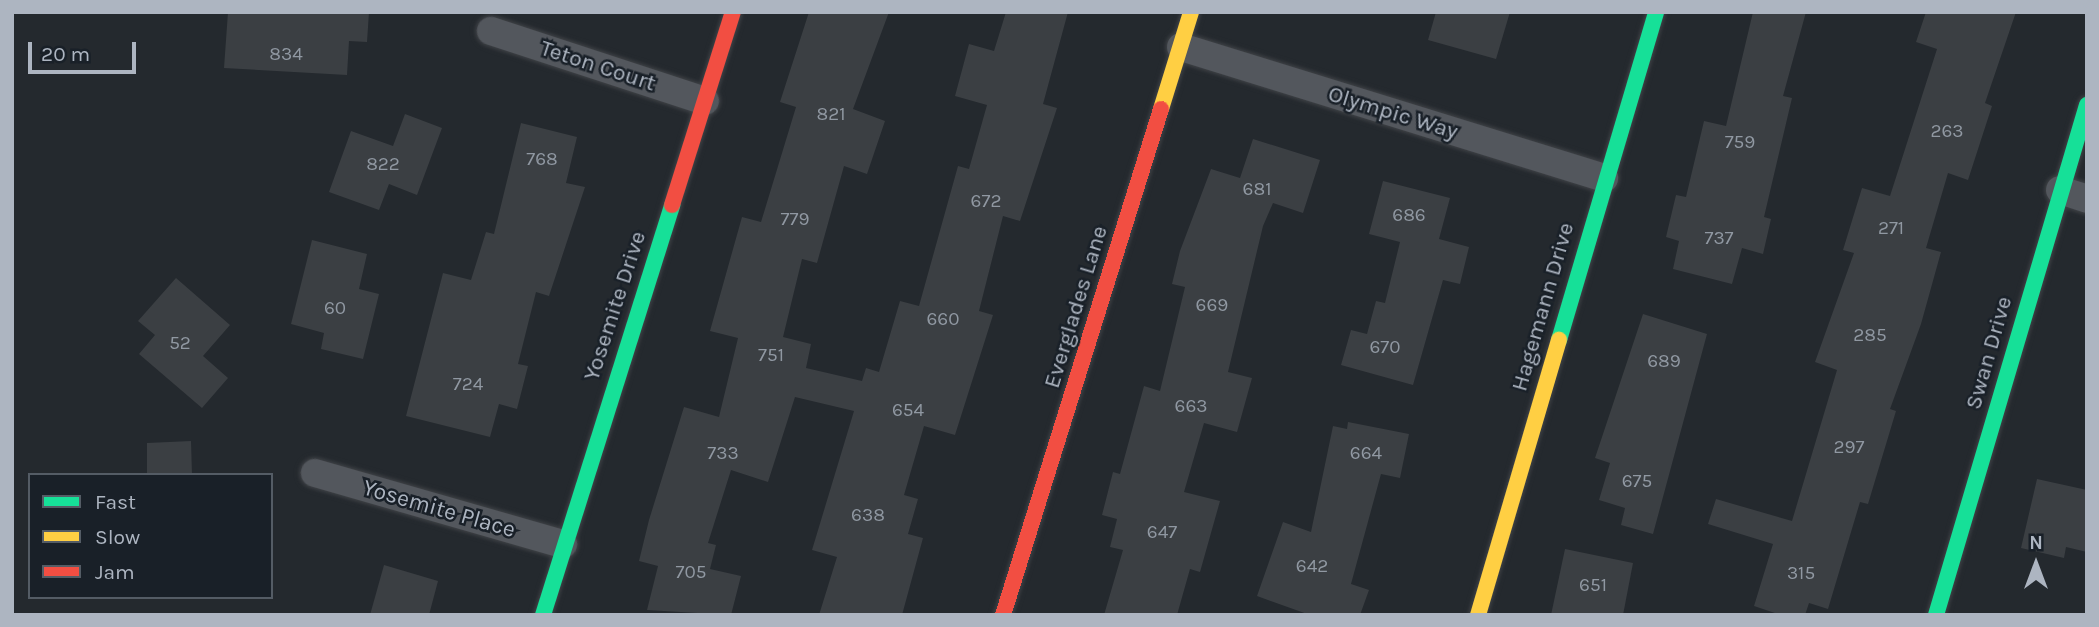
<!DOCTYPE html>
<style>
body{margin:0}
#map{position:relative;width:2099px;height:627px;overflow:hidden;background:#24292e;font-family:Karla,sans-serif}
div>[style]{position:absolute}
[style*='--x']{left:calc(var(--x)*1px);top:calc(var(--y)*1px);width:calc(var(--w)*1px);rotate:calc(var(--a)*1deg)}
.building>*{inset:0;background:#3b3f43}
.roads{filter:drop-shadow(0 0 2px #404347) drop-shadow(0 0 2px #404347)}
.street>*{height:28px;margin:-14px;padding:0 14px;transform-origin:14px;border-radius:14px;background:#53575d}
.fast>*{height:16px;margin:-8px;padding:0 8px;transform-origin:8px;border-radius:8px;background:#16e098}
.slow>*{height:16px;margin:-8px;padding:0 8px;transform-origin:8px;border-radius:8px;background:#ffcf43}
.jam>*{height:16px;margin:-8px;padding:0 8px;transform-origin:8px;border-radius:8px;background:#f24e42}
span{translate:-50% -50%;white-space:nowrap;text-align:center;line-height:1.15;-webkit-text-stroke:5px #192028;paint-order:stroke}
.number-label{font-size:19px;color:#9098a2}
.number-label span{-webkit-text-stroke-width:0}
.street-label{font-size:23px;color:#adb5c1}
.frame{position:absolute;inset:0;border:14px solid #adb5c1;pointer-events:none}
.legend{position:absolute;left:28px;top:473px;width:245px;height:126px;box-sizing:border-box;background:#192028;border:2px solid #545c65;margin:0;padding:9px 12px;list-style:none;font-size:21px;color:#adb5c1}
.legend li{display:flex;align-items:center;gap:14px;height:35px}
.legend b{width:35px;border:2px solid #545c65}
.north{position:absolute;left:2001px;top:529px;width:70px;height:70px;-webkit-text-stroke:5px #192028;paint-order:stroke;rotate:0deg;font-size:19px;font-weight:700;line-height:28px;text-align:center;color:#adb5c1}
.north::after{content:'';display:block;margin:auto;width:24px;height:32px;background:#adb5c1;clip-path:polygon(50% 0,100% 100%,50% 72%,0 100%)}
.scale{position:absolute;left:28px;top:42px;width:108px;height:32px;box-sizing:border-box;border:4px solid #adb5c1;border-top:0;padding-left:9px;font-size:21px;line-height:24px;white-space:nowrap;color:#adb5c1;-webkit-text-stroke:5px #192028;paint-order:stroke}
</style>
<div id="map">
<div class="building">
<i style="clip-path:polygon(228px 12px,369px 12px,367px 42px,349px 41px,347px 75px,224px 68px)"></i>
<i style="clip-path:polygon(809px 12px,889px 12px,853px 109px,885px 121px,867px 174px,844px 166px,817px 263px,802px 259px,783px 337px,811px 344px,806px 368px,862px 381px,866px 368px,879px 372px,900px 301px,919px 306px,958px 166px,969px 169px,987px 105px,955px 96px,969px 44px,994px 51px,1006px 12px,1068px 12px,1043px 104px,1057px 108px,1020px 221px,1003px 216px,979px 311px,993px 315px,955px 435px,924px 426px,904px 495px,918px 499px,908px 534px,923px 538px,902px 615px,819px 615px,837px 557px,812px 550px,854px 411px,795px 397px,768px 482px,731px 470px,708px 543px,716px 545px,710px 569px,741px 576px,731px 615px,647px 610px,658px 566px,639px 561px,649px 520px,684px 407px,719px 417px,738px 338px,710px 331px,742px 217px,761px 222px,796px 107px,780px 102px)"></i>
<i style="clip-path:polygon(1436px 12px,1510px 12px,1496px 59px,1428px 40px)"></i>
<i style="clip-path:polygon(1753px 12px,1806px 12px,1783px 96px,1792px 98px,1764px 217px,1771px 219px,1763px 254px,1742px 248px,1732px 284px,1673px 269px,1679px 241px,1666px 237px,1676px 195px,1686px 197px,1704px 121px,1726px 126px)"></i>
<i style="clip-path:polygon(1926px 12px,2016px 12px,1985px 103px,1992px 106px,1968px 180px,1948px 173px,1926px 248px,1941px 252px,1921px 324px,1890px 409px,1896px 411px,1868px 504px,1860px 502px,1828px 609px,1809px 603px,1805px 615px,1781px 615px,1754px 606px,1773px 544px,1708px 524px,1716px 499px,1792px 521px,1837px 370px,1815px 362px,1854px 253px,1843px 250px,1862px 188px,1890px 196px,1937px 49px,1916px 42px)"></i>
<i style="clip-path:polygon(405px 114px,442px 128px,417px 195px,389px 184px,379px 210px,329px 192px,351px 131px,393px 146px)"></i>
<i style="clip-path:polygon(521px 123px,577px 137px,566px 183px,585px 187px,549px 296px,536px 292px,518px 364px,528px 366px,517px 409px,499px 404px,490px 437px,406px 416px,443px 273px,471px 280px,486px 232px,494px 234px)"></i>
<i style="clip-path:polygon(1253px 139px,1320px 160px,1303px 213px,1273px 203px,1263px 226px,1228px 372px,1252px 378px,1237px 432px,1204px 423px,1184px 492px,1220px 501px,1200px 572px,1190px 569px,1177px 615px,1104px 615px,1123px 550px,1110px 547px,1117px 519px,1102px 515px,1113px 472px,1120px 474px,1144px 386px,1160px 391px,1185px 287px,1172px 284px,1180px 251px,1211px 169px,1240px 178px)"></i>
<i style="clip-path:polygon(1383px 181px,1450px 198px,1439px 239px,1469px 247px,1460px 284px,1443px 280px,1413px 385px,1341px 365px,1351px 330px,1367px 334px,1376px 301px,1385px 303px,1400px 242px,1369px 234px)"></i>
<i style="clip-path:polygon(312px 240px,367px 254px,359px 289px,379px 294px,363px 359px,321px 349px,324px 333px,291px 324px)"></i>
<i style="clip-path:polygon(176px 278px,230px 325px,203px 356px,228px 378px,202px 408px,139px 354px,155px 335px,138px 321px)"></i>
<i style="clip-path:polygon(1643px 314px,1707px 334px,1653px 534px,1621px 525px,1625px 508px,1599px 500px,1610px 463px,1595px 458px)"></i>
<i style="clip-path:polygon(1348px 422px,1409px 434px,1400px 478px,1381px 474px,1351px 584px,1369px 590px,1360px 615px,1310px 615px,1257px 596px,1283px 522px,1311px 532px,1333px 426px,1347px 429px)"></i>
<i style="clip-path:polygon(191px 441px,192px 475px,147px 475px,147px 443px)"></i>
<i style="clip-path:polygon(2037px 479px,2087px 490px,2087px 552px,2066px 547px,2064px 558px,2021px 548px)"></i>
<i style="clip-path:polygon(1565px 549px,1633px 563px,1623px 615px,1551px 615px)"></i>
<i style="clip-path:polygon(384px 565px,438px 581px,429px 615px,370px 615px)"></i>
</div>
<div class="roads">
<div class="street">
<i style="--x:491;--y:31;--w:225;--a:18.1"></i>
<i style="--x:1181;--y:47;--w:443;--a:17.2"></i>
<i style="--x:2060;--y:190;--w:28;--a:18"></i>
<i style="--x:315;--y:473;--w:258;--a:16"></i>
</div>
<div class="fast">
<i style="--x:1559;--y:340;--w:342;--a:-73.5"></i>
<i style="--x:543;--y:615;--w:430;--a:-72.5"></i>
<i style="--x:1936;--y:615;--w:532;--a:-73.51"></i>
</div>
<div class="slow">
<i style="--x:1161;--y:109;--w:102;--a:-72.8"></i>
<i style="--x:1478;--y:615;--w:287;--a:-73.6"></i>
</div>
<div class="jam">
<i style="--x:672;--y:205;--w:202;--a:-72.5"></i>
<i style="--x:1003;--y:615;--w:530;--a:-72.66"></i>
</div>
</div>
<div class="number-label">
<span style="left:286px;top:55px">834</span>
<span style="left:831px;top:115px">821</span>
<span style="left:1947px;top:132px">263</span>
<span style="left:1740px;top:143px">759</span>
<span style="left:542px;top:160px">768</span>
<span style="left:383px;top:165px">822</span>
<span style="left:1257px;top:190px">681</span>
<span style="left:986px;top:202px">672</span>
<span style="left:1409px;top:216px">686</span>
<span style="left:795px;top:220px">779</span>
<span style="left:1891px;top:229px">271</span>
<span style="left:1719px;top:239px">737</span>
<span style="left:1212px;top:306px">669</span>
<span style="left:335px;top:309px">60</span>
<span style="left:943px;top:320px">660</span>
<span style="left:1870px;top:336px">285</span>
<span style="left:180px;top:344px">52</span>
<span style="left:1385px;top:348px">670</span>
<span style="left:771px;top:356px">751</span>
<span style="left:1664px;top:362px">689</span>
<span style="left:468px;top:385px">724</span>
<span style="left:1191px;top:407px">663</span>
<span style="left:908px;top:411px">654</span>
<span style="left:1849px;top:448px">297</span>
<span style="left:723px;top:454px">733</span>
<span style="left:1366px;top:454px">664</span>
<span style="left:1637px;top:482px">675</span>
<span style="left:868px;top:516px">638</span>
<span style="left:1162px;top:533px">647</span>
<span style="left:1312px;top:567px">642</span>
<span style="left:691px;top:573px">705</span>
<span style="left:1801px;top:574px">315</span>
<span style="left:1593px;top:586px">651</span>
</div>
<div class="street-label">
<span style="left:598px;top:66px;rotate:18deg">Teton Court</span>
<span style="left:1393px;top:113px;rotate:17deg">Olympic Way</span>
<span style="left:615px;top:306px;rotate:-72deg">Yosemite Drive</span>
<span style="left:1076px;top:307px;rotate:-73deg">Everglades Lane</span>
<span style="left:1543px;top:307px;rotate:-74deg">Hagemann Drive</span>
<span style="left:1989px;top:353px;rotate:-74deg">Swan Drive</span>
<span style="left:439px;top:509px;rotate:16deg">Yosemite Place</span>
</div>
<div class="frame"></div>
<ul class="legend">
<li><b style="height:9px;background:#16e098"></b>Fast</li>
<li><b style="height:9px;background:#ffcf43"></b>Slow</li>
<li><b style="height:9px;background:#f24e42"></b>Jam</li>
</ul>
<div class="north">N</div>
<div class="scale">20 m</div>
</div>
